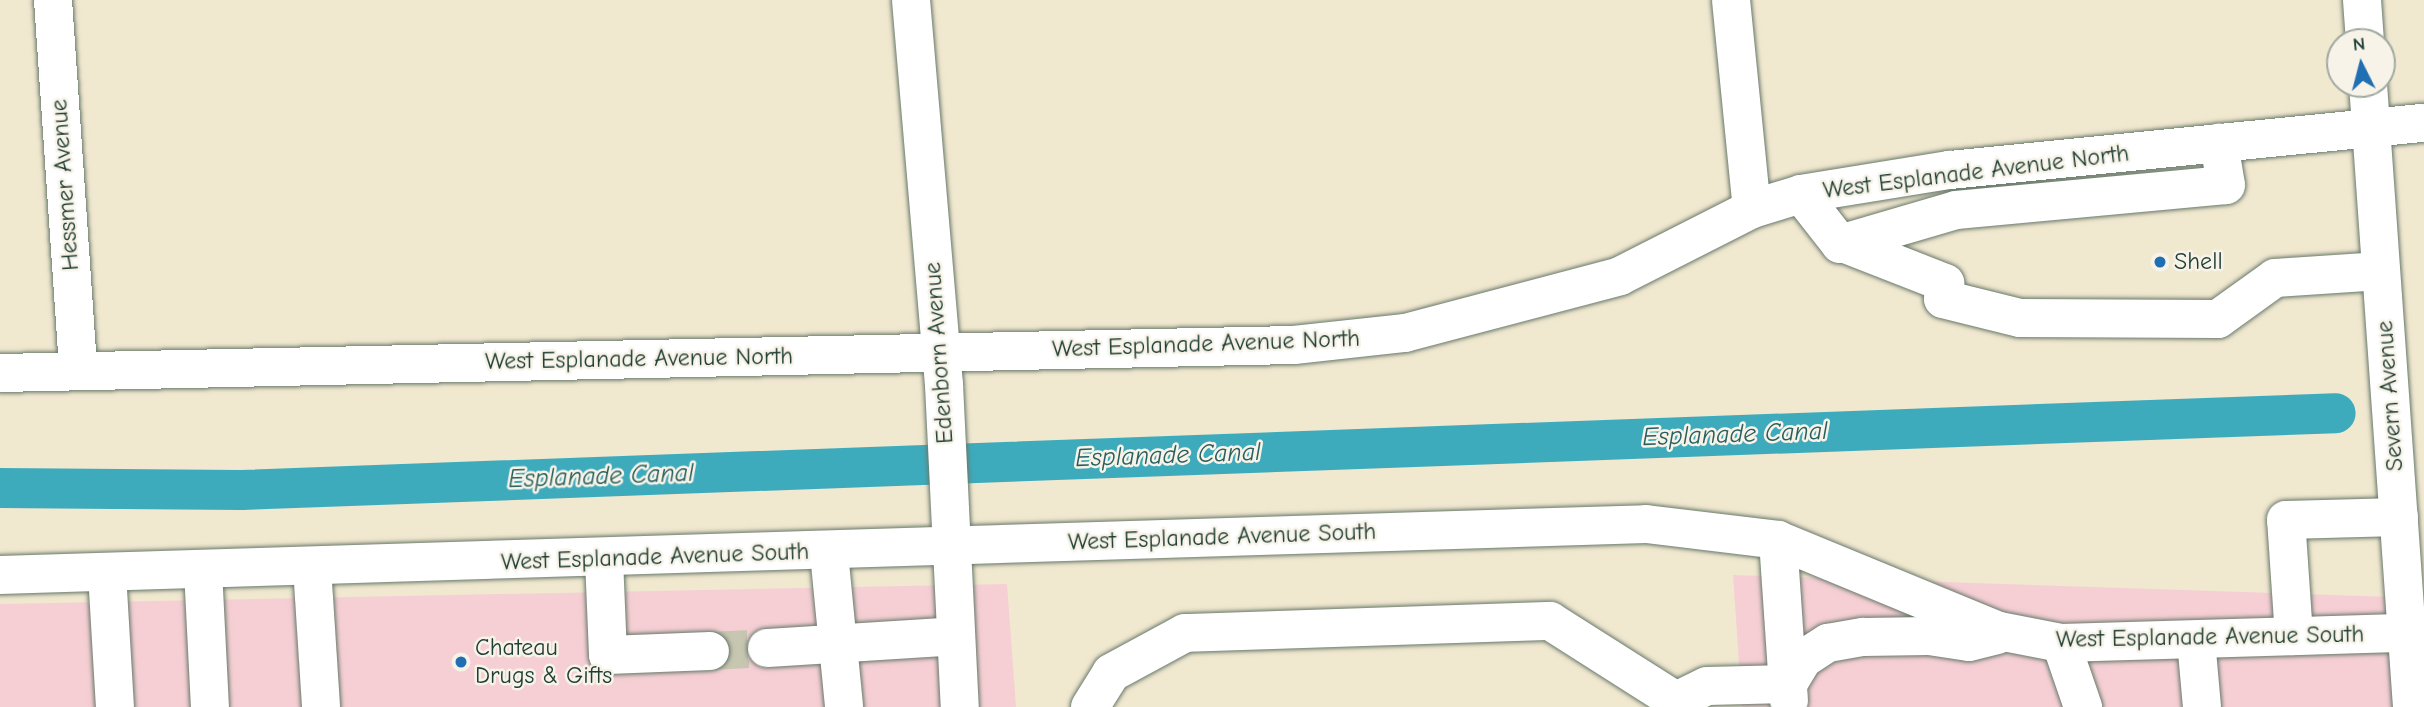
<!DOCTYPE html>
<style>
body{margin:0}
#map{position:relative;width:2424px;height:707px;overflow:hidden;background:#f1e8d0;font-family:"Comic Neue",sans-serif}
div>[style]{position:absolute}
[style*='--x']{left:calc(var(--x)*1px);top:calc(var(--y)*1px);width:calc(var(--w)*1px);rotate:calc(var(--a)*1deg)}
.built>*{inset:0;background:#f6cfd5}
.canal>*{height:40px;margin:-20px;padding:0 20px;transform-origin:20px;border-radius:20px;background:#3eabbc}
.minor-tunnel>*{height:38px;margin-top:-19px;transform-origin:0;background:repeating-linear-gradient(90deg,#c7c6b1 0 38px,transparent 0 57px)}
.roads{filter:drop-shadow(0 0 2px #68796b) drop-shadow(0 0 2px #68796b)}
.minor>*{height:38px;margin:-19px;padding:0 19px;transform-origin:19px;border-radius:19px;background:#fff}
.major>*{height:38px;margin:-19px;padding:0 19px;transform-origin:19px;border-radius:19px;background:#fff}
.dots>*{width:19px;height:19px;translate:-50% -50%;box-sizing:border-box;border:4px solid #f7f3e8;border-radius:50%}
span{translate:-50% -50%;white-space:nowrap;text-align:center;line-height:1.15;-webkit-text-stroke:5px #f7f3e8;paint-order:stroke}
.street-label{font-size:24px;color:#1f3d34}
.poi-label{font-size:24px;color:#1f3d34}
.left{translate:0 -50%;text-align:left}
.water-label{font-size:26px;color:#285e5d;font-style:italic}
.north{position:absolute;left:2326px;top:28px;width:70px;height:70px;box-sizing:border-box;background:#f7f3e8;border:2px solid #a1aaa0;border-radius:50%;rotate:354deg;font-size:19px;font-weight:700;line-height:28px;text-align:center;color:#1f3d34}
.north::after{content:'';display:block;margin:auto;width:24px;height:32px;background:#1f6fb2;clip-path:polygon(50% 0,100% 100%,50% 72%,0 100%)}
</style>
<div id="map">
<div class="built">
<i style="clip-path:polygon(1733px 575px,2424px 598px,2424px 707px,1742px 707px)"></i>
<i style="clip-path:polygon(1007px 584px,1016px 707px,0 707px,0 604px)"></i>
</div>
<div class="canal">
<i style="--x:0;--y:488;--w:241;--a:0.5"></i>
<i style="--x:241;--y:490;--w:2096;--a:-2.1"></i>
</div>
<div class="minor-tunnel">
<i style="--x:710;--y:651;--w:57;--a:-3"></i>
</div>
<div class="roads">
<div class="minor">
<i style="--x:53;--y:0;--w:371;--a:86.1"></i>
<i style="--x:911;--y:0;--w:386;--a:85.1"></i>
<i style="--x:944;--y:385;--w:322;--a:87.2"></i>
<i style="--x:1731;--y:0;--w:210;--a:84.3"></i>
<i style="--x:2362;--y:0;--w:42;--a:85.9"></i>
<i style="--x:2368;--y:84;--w:625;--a:85.96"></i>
<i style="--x:1801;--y:194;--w:63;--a:52"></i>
<i style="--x:1840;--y:244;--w:121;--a:-16.3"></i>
<i style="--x:1956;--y:210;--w:271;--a:-5.3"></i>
<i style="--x:2226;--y:185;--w:43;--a:-99.5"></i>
<i style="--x:1843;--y:243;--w:110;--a:21.4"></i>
<i style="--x:1945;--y:283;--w:16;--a:97"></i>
<i style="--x:1943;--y:299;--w:79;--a:13.9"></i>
<i style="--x:2020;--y:318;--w:198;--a:0.3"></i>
<i style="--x:2218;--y:319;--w:70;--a:-35.7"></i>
<i style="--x:2275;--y:278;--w:106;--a:-3.8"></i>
<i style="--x:1778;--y:540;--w:161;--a:86.1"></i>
<i style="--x:829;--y:553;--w:155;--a:84.4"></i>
<i style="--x:604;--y:559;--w:96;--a:87.6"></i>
<i style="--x:608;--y:655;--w:102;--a:-2.2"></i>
<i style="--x:312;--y:567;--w:140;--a:86.3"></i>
<i style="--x:203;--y:570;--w:137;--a:87.1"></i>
<i style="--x:107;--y:573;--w:134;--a:86.6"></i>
<i style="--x:2294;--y:636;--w:116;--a:-93.9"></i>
<i style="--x:2286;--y:520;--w:113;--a:-1.5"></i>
<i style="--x:2196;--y:640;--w:67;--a:84.9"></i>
<i style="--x:2061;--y:643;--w:68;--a:71"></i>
<i style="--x:767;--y:648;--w:189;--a:-3.6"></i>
<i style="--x:1090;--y:707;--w:40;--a:-58"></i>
<i style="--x:1111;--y:673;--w:84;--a:-28.4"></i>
<i style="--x:1185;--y:633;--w:365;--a:-1.9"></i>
<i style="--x:1550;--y:621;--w:149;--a:32.4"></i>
<i style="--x:1676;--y:701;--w:34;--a:-26"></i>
<i style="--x:1707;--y:686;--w:81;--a:-1.4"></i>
</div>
<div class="major">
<i style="--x:0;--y:373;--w:1294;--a:-1.24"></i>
<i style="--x:1294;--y:345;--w:112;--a:-6.2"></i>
<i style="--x:1405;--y:333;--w:222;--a:-14.8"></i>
<i style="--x:1620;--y:276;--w:148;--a:-26.9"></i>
<i style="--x:1752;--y:209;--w:51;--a:-17"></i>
<i style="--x:1801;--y:194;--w:151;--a:-9.2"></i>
<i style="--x:1950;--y:170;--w:476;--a:-5.7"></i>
<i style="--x:0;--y:575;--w:1647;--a:-1.77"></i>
<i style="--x:1646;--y:524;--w:133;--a:6.9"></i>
<i style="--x:1778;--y:540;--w:239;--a:22.4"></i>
<i style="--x:1999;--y:631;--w:63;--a:11"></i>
<i style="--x:2061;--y:643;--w:363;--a:-1.7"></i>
<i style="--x:1788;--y:684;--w:29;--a:-59"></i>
<i style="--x:1803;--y:659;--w:30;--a:-33"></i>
<i style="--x:1828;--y:643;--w:36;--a:-10"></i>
<i style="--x:1863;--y:637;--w:66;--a:-0.9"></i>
<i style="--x:1929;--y:636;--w:40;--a:8.5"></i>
<i style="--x:1969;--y:642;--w:29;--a:-14"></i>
</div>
</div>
<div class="dots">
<i style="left:2160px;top:262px;background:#1f6fb2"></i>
<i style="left:461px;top:662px;background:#1f6fb2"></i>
</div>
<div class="street-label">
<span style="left:1976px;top:172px;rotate:-7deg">West Esplanade Avenue North</span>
<span style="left:65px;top:185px;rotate:-94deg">Hessmer Avenue</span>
<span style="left:1206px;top:344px;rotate:-2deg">West Esplanade Avenue North</span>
<span style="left:939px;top:353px;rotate:-94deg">Edenborn Avenue</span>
<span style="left:639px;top:359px;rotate:-1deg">West Esplanade Avenue North</span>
<span style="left:2390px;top:396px;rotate:-94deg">Severn Avenue</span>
<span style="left:1222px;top:537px;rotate:-2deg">West Esplanade Avenue South</span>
<span style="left:655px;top:557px;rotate:-2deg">West Esplanade Avenue South</span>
<span style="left:2210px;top:637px;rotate:-1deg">West Esplanade Avenue South</span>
</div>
<div class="poi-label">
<span class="left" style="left:2174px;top:262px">Shell</span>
<span class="left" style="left:475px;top:662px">Chateau<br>Drugs &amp; Gifts</span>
</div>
<div class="water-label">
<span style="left:1735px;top:435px;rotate:-2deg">Esplanade Canal</span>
<span style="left:1168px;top:456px;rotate:-2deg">Esplanade Canal</span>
<span style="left:601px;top:477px;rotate:-2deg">Esplanade Canal</span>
</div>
<div class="north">N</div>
</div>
